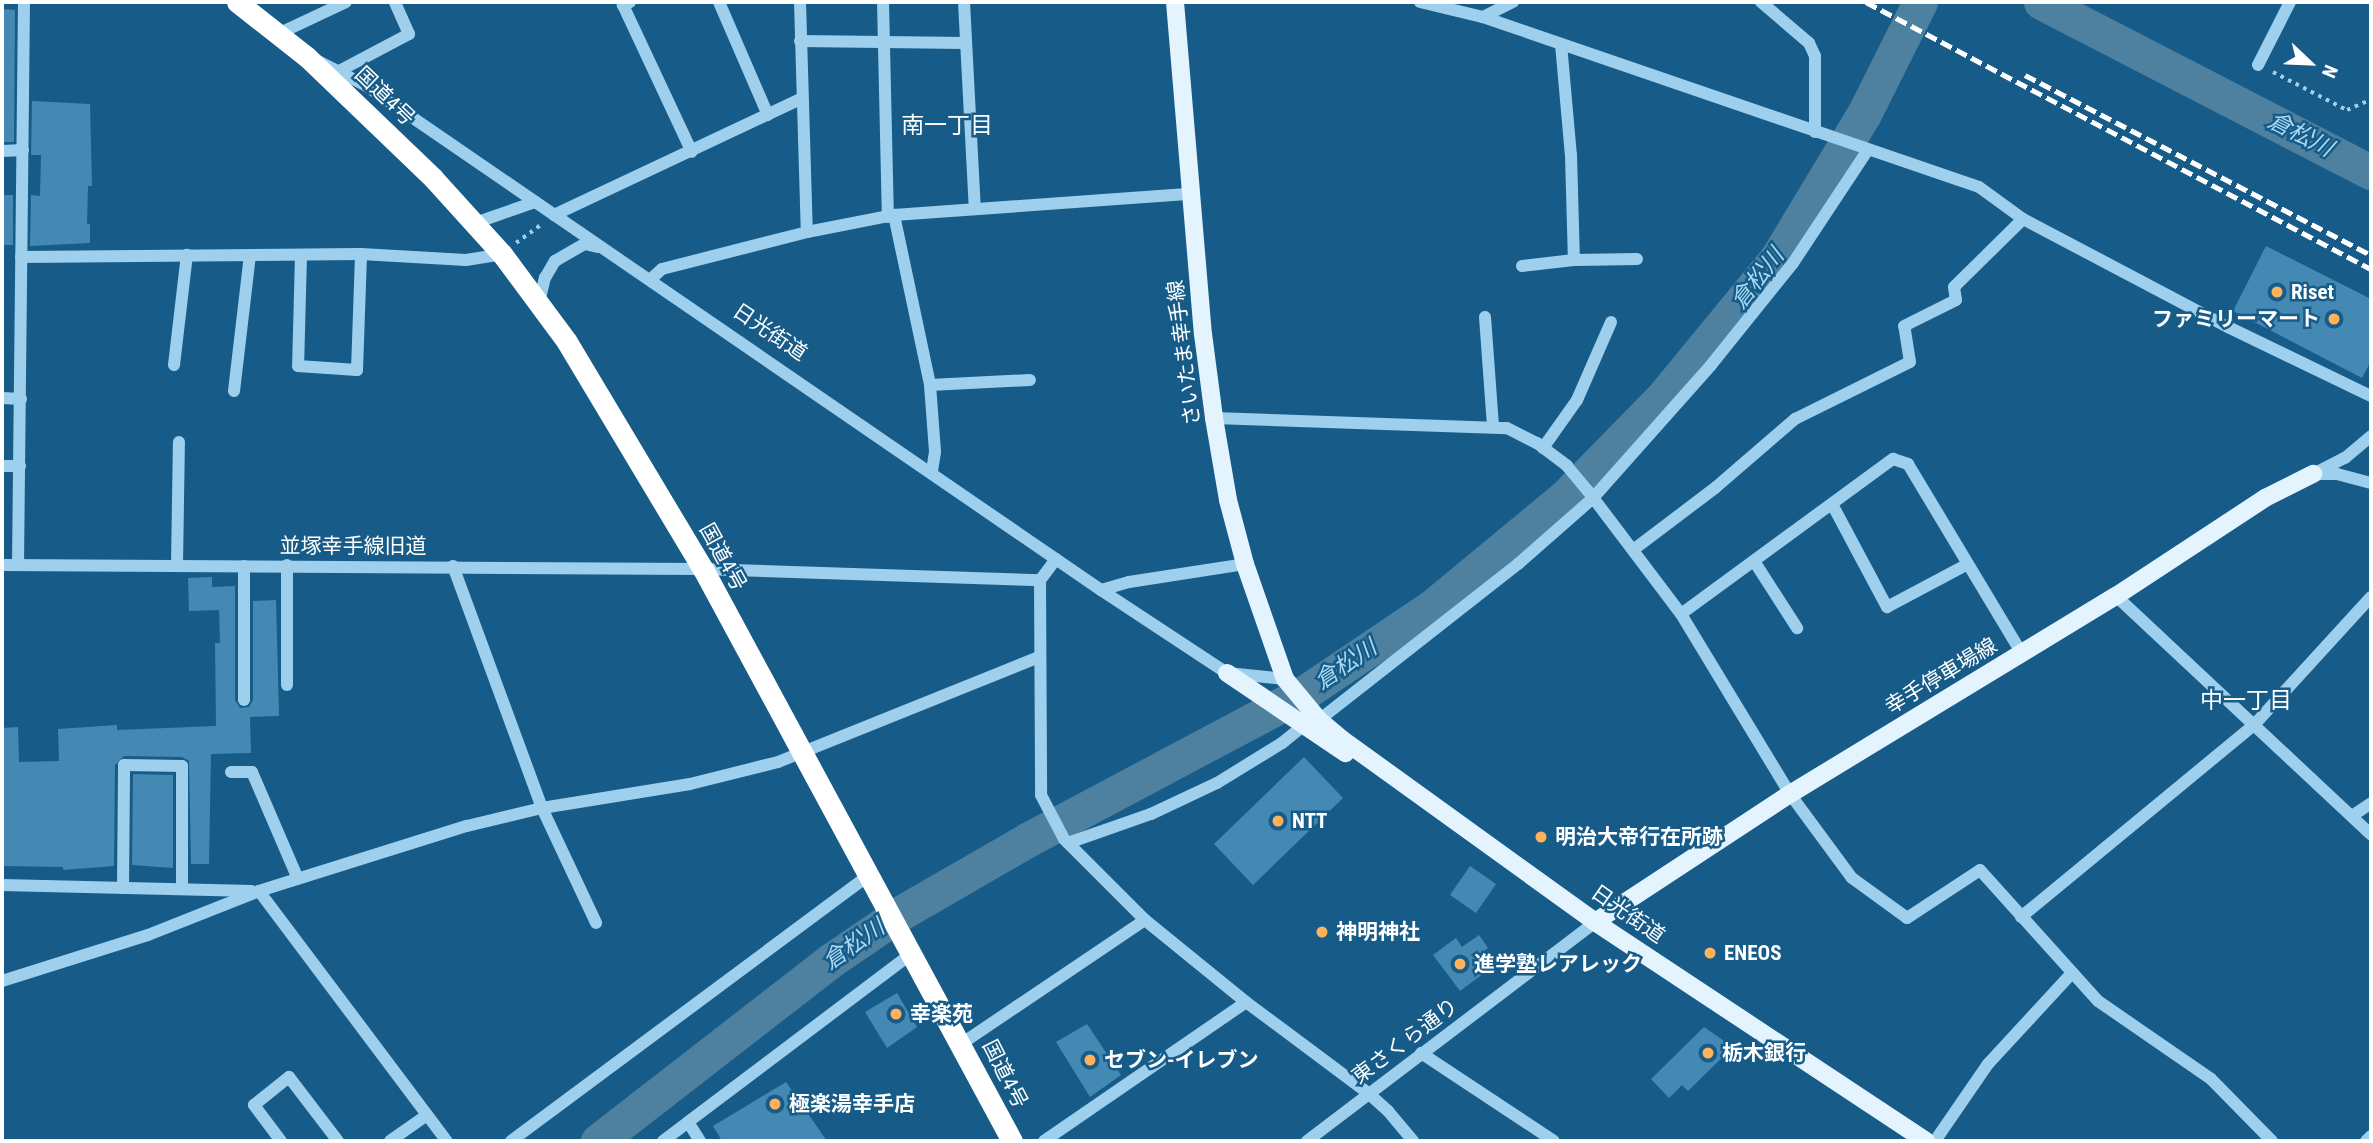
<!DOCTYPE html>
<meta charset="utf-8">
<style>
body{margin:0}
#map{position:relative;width:2373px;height:1143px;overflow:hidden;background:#175c88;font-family:"Roboto Condensed","Noto Sans JP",sans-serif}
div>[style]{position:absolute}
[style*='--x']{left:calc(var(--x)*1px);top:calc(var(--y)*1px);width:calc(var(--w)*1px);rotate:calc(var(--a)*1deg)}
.river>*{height:35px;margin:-17.5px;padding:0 17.5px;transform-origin:17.5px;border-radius:17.5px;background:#4e81a0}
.building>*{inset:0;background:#4489b3}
.path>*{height:3.5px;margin-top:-1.75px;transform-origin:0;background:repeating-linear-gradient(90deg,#9ed0ee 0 3.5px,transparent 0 8.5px)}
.minor>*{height:12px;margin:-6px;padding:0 6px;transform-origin:6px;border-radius:6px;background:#9ed0ee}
.major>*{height:18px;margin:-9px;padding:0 9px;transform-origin:9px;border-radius:9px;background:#e4f4ff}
.highway>*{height:21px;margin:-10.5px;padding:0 10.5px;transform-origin:10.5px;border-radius:10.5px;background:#fff}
.rail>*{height:5px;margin-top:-2.5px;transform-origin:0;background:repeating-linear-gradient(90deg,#fff 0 12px,transparent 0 17px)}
.dots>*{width:19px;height:19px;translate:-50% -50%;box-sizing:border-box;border:4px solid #175c88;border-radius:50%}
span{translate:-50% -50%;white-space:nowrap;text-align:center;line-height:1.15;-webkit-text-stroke:5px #175c88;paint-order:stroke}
.street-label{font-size:21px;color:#fff}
.poi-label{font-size:21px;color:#fff;font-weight:700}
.left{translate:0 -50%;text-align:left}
.right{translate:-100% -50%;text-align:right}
.neighbourhood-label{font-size:23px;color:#fff}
.water-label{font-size:23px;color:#a9daf5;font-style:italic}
.frame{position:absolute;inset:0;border:4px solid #fff;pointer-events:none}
.north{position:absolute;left:2275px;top:28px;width:70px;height:70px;-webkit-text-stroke:5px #175c88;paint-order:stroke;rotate:113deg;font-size:19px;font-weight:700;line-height:28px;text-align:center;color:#fff}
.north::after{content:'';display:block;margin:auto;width:24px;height:32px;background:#fff;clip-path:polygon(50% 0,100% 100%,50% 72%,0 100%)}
</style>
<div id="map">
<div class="river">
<i style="--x:2041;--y:2;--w:371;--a:27.3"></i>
<i style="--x:598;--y:1141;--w:294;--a:-37.8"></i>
<i style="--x:830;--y:961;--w:83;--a:-34.3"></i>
<i style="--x:899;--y:914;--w:150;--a:-30"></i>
<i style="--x:1029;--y:839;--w:315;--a:-28"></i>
<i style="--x:1307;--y:691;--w:152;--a:-34"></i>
<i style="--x:1433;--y:606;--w:173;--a:-39.6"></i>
<i style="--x:1566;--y:496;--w:137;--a:-45.6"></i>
<i style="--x:1662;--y:398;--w:181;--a:-50.6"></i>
<i style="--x:1777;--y:258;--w:168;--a:-58.9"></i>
<i style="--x:1864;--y:114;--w:125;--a:-63.4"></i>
</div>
<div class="building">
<i style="clip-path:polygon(2px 9px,15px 10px,14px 142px,2px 142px)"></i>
<i style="clip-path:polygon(32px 101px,90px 104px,92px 186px,88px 186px,87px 224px,90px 224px,90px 243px,30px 246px,31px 195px,40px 196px,41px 155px,31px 155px)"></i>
<i style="clip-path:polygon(2px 195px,13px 195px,13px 245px,2px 245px)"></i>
<i style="clip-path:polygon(2266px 246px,2371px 299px,2371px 361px,2362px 378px,2233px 311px)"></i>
<i style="clip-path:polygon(212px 577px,212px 587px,235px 586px,235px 700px,240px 708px,249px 707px,253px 700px,253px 601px,276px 600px,279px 716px,250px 717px,251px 753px,211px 754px,209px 864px,191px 864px,189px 761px,182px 757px,124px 756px,115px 765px,114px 866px,63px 870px,63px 867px,2px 866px,2px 728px,18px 727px,19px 762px,59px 761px,58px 729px,117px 725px,117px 730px,216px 726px,215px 643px,220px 643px,219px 610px,189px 611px,188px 578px)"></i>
<i style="clip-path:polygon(1304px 757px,1343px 798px,1253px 885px,1214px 844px)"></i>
<i style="clip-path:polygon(133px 774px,173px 775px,173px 868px,132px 865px)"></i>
<i style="clip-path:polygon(1470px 866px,1496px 884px,1476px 913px,1450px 895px)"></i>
<i style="clip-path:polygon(1479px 935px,1488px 948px,1476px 957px,1487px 971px,1460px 991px,1433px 955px,1456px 938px,1462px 947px)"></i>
<i style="clip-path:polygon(897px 993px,917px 1027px,887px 1048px,865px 1012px)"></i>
<i style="clip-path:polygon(1087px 1024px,1121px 1075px,1090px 1097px,1056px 1042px)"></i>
<i style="clip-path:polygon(1704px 1027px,1733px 1047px,1688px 1091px,1682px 1085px,1669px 1098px,1651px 1079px)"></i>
<i style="clip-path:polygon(786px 1082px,827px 1141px,722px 1141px,713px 1126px)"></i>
</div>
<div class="path">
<i style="--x:2273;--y:72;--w:83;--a:27.2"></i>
<i style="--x:2347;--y:110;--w:24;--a:-24"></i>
<i style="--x:516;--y:243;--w:31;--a:-36"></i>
</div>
<div class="minor">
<i style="--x:630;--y:2;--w:8;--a:157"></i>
<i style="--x:623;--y:5;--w:162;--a:64.9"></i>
<i style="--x:719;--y:2;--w:123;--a:66.6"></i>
<i style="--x:800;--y:2;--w:230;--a:88.3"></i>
<i style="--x:883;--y:2;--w:215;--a:88.7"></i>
<i style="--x:964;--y:2;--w:207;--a:87"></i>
<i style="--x:1420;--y:2;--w:65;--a:13.4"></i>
<i style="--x:1483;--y:17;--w:524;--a:18.92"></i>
<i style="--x:1979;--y:187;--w:54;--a:36"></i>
<i style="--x:2023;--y:219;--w:232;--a:27.8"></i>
<i style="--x:2228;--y:327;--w:159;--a:25.8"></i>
<i style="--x:1761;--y:2;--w:63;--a:40.5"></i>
<i style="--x:1809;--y:43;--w:14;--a:65"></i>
<i style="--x:1815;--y:56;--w:76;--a:90"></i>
<i style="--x:1483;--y:17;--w:34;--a:-27"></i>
<i style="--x:278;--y:34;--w:75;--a:-25.2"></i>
<i style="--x:800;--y:41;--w:165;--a:0.7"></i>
<i style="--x:1561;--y:44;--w:111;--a:84.9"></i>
<i style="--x:1571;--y:155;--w:105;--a:88.4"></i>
<i style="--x:1574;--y:260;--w:63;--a:-0.9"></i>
<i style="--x:318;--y:61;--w:53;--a:27.1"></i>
<i style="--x:365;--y:85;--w:893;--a:34.46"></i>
<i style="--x:1101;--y:590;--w:151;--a:33.4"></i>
<i style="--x:1227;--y:673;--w:58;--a:5.9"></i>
<i style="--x:2258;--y:65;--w:71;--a:-63.1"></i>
<i style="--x:341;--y:70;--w:77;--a:-27.9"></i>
<i style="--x:409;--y:34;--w:35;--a:-114"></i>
<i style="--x:2;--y:151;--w:21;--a:-3"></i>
<i style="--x:554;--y:215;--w:273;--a:-25.2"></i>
<i style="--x:894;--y:215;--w:174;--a:78"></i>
<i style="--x:930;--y:385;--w:67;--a:85.7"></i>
<i style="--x:935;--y:452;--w:20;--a:99"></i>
<i style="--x:475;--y:223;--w:64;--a:-19.3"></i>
<i style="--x:301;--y:255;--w:111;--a:91.5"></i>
<i style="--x:298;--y:366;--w:59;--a:3.9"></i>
<i style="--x:357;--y:370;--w:116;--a:-88"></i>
<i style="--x:21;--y:257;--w:340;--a:-0.5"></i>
<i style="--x:361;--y:254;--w:105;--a:3.3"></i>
<i style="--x:466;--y:260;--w:36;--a:-9"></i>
<i style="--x:1522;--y:266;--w:52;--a:-6.6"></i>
<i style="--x:650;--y:280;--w:16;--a:-43"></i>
<i style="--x:662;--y:269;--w:150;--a:-14.3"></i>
<i style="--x:807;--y:232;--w:89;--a:-11.1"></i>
<i style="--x:894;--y:215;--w:297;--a:-4.1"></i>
<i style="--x:539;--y:303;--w:26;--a:-77"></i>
<i style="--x:545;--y:278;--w:20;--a:-60"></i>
<i style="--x:555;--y:261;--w:34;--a:-30"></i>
<i style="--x:585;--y:244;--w:13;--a:13"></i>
<i style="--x:1485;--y:317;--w:110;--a:85.8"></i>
<i style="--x:174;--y:365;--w:111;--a:-83.3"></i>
<i style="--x:930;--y:385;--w:100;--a:-2.9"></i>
<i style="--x:234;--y:391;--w:137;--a:-83.3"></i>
<i style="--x:2;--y:398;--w:19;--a:3"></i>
<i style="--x:1214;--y:418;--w:293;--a:2"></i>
<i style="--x:1507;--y:428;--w:34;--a:27"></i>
<i style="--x:1537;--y:443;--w:38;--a:37"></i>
<i style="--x:1567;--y:466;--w:33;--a:50"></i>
<i style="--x:1588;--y:491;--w:154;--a:52.9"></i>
<i style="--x:1681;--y:614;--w:210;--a:58.8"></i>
<i style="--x:1790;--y:794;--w:104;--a:53.6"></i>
<i style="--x:1852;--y:878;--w:68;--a:36"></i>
<i style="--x:1907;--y:918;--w:87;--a:-33.3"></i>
<i style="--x:1980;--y:870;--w:176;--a:48"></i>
<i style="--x:2098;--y:1001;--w:137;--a:34.6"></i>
<i style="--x:2211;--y:1079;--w:87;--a:45.5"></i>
<i style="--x:1543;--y:448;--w:59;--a:-54.7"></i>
<i style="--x:1577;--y:400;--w:85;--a:-66.4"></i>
<i style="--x:2;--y:466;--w:18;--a:0"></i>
<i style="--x:2313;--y:474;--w:36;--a:-27"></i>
<i style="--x:2345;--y:458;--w:34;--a:-40"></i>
<i style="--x:2317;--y:474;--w:20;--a:0"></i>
<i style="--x:2337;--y:474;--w:35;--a:15"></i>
<i style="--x:1832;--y:504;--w:117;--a:61.9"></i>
<i style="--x:1887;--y:607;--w:89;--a:-28"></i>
<i style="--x:1633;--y:550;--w:103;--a:-37.1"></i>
<i style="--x:1715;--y:488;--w:106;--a:-40.8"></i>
<i style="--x:1795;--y:419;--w:128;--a:-26.4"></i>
<i style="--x:1910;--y:362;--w:36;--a:-99"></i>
<i style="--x:1904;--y:326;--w:58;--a:-26.6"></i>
<i style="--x:1956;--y:300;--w:13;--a:-99"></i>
<i style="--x:1954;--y:287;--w:97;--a:-44.6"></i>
<i style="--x:1056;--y:559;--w:26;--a:127"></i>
<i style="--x:1040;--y:580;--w:215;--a:89.7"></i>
<i style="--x:1041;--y:795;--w:50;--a:62.4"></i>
<i style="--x:1064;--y:839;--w:115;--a:45"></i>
<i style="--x:1145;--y:920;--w:130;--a:39.1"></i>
<i style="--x:1246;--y:1002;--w:152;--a:36.7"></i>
<i style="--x:1368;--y:1093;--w:27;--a:42"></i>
<i style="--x:1388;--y:1111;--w:39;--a:50"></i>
<i style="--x:1754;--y:561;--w:80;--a:57.3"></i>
<i style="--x:2;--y:565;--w:701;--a:0.33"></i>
<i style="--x:703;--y:569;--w:337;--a:1.9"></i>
<i style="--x:18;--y:565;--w:563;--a:-89.39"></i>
<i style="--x:177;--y:565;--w:123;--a:-89.1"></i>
<i style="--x:453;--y:566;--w:258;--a:69.8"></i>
<i style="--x:542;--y:808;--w:127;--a:64.8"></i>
<i style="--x:1101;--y:590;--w:29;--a:-16"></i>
<i style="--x:1129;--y:582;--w:117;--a:-8.8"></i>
<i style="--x:2116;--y:596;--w:349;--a:43.1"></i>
<i style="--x:1681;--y:614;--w:263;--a:-36.2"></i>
<i style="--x:1893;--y:459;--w:16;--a:18"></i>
<i style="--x:1908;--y:464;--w:222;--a:59"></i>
<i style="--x:287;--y:685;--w:120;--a:-90"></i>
<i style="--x:244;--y:700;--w:134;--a:-90"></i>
<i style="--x:1319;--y:720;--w:253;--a:-38.1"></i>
<i style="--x:1518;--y:564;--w:100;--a:-41.3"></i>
<i style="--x:1593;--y:498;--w:178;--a:-48.4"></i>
<i style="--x:1711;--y:365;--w:131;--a:-51.2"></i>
<i style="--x:1793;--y:263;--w:134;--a:-56.5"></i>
<i style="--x:231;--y:772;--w:21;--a:0"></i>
<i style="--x:252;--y:772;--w:116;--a:66.7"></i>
<i style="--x:2352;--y:816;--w:23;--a:-34"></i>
<i style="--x:1068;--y:843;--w:88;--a:-19.3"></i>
<i style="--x:1151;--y:814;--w:73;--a:-25.2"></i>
<i style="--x:1217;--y:783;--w:76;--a:-31.6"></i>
<i style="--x:1282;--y:743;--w:27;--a:-39"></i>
<i style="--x:2;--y:885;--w:250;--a:1.4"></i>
<i style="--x:123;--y:888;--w:123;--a:-89.5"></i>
<i style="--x:124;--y:765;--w:58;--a:1"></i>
<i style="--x:182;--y:766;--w:123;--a:90"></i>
<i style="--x:259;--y:891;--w:313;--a:53.1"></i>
<i style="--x:2021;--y:917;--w:302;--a:-39.5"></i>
<i style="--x:2254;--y:725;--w:173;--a:-47.6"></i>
<i style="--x:2;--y:981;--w:153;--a:-17.5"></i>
<i style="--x:148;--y:935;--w:119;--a:-21.6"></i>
<i style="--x:259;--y:891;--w:218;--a:-17.4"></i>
<i style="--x:467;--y:826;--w:77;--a:-13.5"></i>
<i style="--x:542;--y:808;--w:150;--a:-9.2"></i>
<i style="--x:690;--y:784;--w:91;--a:-14"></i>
<i style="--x:778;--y:762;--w:281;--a:-21.9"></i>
<i style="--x:961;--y:1044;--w:222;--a:-34"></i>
<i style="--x:1421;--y:1053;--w:159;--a:33.5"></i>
<i style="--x:281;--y:1141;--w:45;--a:-126.9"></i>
<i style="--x:254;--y:1105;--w:45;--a:-38.7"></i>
<i style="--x:289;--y:1077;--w:81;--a:52.6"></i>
<i style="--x:390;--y:1141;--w:45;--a:-35.1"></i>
<i style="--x:511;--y:1141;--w:445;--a:-36.6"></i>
<i style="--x:663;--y:1141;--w:31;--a:-37"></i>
<i style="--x:700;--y:1141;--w:22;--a:-122"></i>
<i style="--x:688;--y:1122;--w:279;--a:-37"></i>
<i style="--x:1044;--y:1141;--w:245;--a:-34.5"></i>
<i style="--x:1307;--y:1141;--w:362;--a:-37.2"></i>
<i style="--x:1935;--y:1141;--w:93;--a:-55.5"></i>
<i style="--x:1988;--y:1064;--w:124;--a:-47.3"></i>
<i style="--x:2366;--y:1141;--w:7;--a:-45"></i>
</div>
<div class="major">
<i style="--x:1175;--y:2;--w:333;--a:85.2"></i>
<i style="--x:1203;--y:334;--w:85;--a:82.5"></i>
<i style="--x:1214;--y:418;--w:83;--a:80.3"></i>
<i style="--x:1228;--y:500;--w:66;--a:75.1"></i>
<i style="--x:1245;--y:564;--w:122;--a:70.8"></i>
<i style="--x:1285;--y:679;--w:53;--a:50.3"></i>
<i style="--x:1319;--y:720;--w:31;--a:40"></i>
<i style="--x:1343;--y:740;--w:311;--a:35.8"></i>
<i style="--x:1595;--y:922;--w:397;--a:33.5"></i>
<i style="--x:1227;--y:673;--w:143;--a:34.1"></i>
<i style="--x:1595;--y:922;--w:233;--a:-33.3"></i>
<i style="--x:1790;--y:794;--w:381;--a:-31.3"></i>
<i style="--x:2116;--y:596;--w:178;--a:-33.3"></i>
<i style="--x:2265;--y:498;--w:54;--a:-26.6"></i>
</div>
<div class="highway">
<i style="--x:237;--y:2;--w:89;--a:38.2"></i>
<i style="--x:307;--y:57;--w:175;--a:43.8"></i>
<i style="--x:433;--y:178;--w:103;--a:47.8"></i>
<i style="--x:502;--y:254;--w:109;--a:53.5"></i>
<i style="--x:567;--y:342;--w:265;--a:59.1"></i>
<i style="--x:703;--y:569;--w:650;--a:61.62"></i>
</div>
<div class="rail">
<i style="--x:1866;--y:2;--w:571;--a:27.87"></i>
<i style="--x:2025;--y:75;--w:390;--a:27.5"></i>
</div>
<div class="dots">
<i style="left:2277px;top:292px;background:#ffb25a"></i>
<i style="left:2334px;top:319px;background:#ffb25a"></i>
<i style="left:1278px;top:821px;background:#ffb25a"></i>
<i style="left:1541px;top:837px;background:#ffb25a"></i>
<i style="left:1322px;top:932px;background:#ffb25a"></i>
<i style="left:1710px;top:953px;background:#ffb25a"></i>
<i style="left:1460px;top:964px;background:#ffb25a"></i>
<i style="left:896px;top:1014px;background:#ffb25a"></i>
<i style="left:1708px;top:1053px;background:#ffb25a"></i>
<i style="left:1090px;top:1060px;background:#ffb25a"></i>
<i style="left:775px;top:1104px;background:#ffb25a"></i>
</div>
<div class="street-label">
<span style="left:385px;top:96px;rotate:44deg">国道4号</span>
<span style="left:770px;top:332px;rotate:34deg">日光街道</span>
<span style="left:1184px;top:353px;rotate:-97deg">さいたま幸手線</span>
<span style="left:353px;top:546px">並塚幸手線旧道</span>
<span style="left:723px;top:557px;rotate:61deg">国道4号</span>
<span style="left:1941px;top:676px;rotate:-31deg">幸手停車場線</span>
<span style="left:1628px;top:914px;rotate:35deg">日光街道</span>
<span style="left:1405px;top:1041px;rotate:-37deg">東さくら通り</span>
<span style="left:1005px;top:1074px;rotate:63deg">国道4号</span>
</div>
<div class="poi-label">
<span class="left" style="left:2291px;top:292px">Riset</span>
<span class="right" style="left:2320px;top:319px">ファミリーマート</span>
<span class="left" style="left:1292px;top:821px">NTT</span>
<span class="left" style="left:1555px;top:837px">明治大帝行在所跡</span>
<span class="left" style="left:1336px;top:932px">神明神社</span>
<span class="left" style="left:1724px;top:953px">ENEOS</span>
<span class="left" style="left:1474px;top:964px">進学塾レアレック</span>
<span class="left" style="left:910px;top:1014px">幸楽苑</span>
<span class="left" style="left:1722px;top:1053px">栃木銀行</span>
<span class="left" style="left:1104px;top:1060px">セブン-イレブン</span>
<span class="left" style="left:789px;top:1104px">極楽湯幸手店</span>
</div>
<div class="neighbourhood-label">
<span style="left:947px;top:126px">南一丁目</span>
<span style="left:2246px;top:701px">中一丁目</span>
</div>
<div class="water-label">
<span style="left:2300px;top:135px;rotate:27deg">倉松川</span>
<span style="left:1758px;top:279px;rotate:-52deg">倉松川</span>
<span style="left:1346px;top:665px;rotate:-34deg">倉松川</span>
<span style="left:854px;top:945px;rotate:-35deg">倉松川</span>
</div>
<div class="frame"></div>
<div class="north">N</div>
</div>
